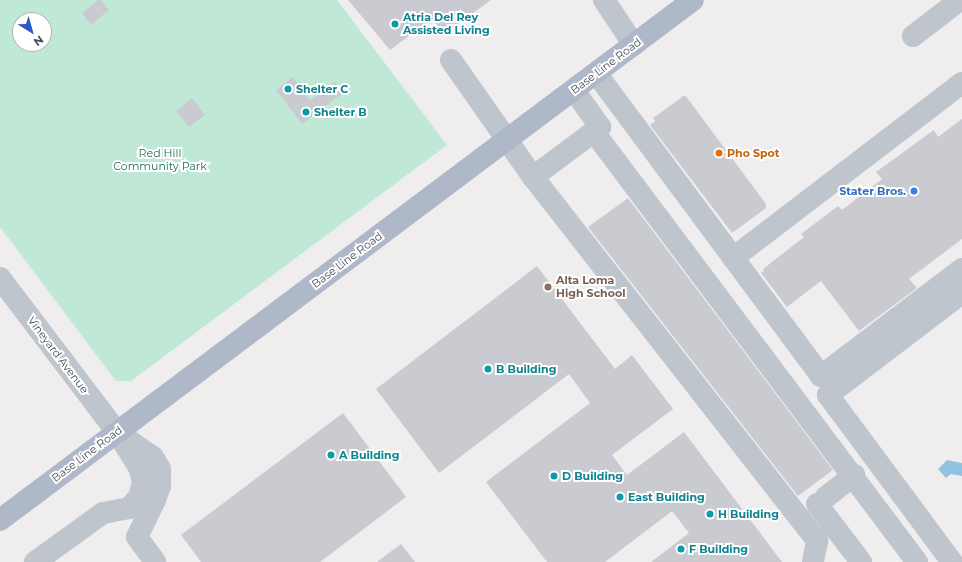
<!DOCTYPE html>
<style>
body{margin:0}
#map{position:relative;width:962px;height:562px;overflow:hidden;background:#efeded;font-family:Montserrat,sans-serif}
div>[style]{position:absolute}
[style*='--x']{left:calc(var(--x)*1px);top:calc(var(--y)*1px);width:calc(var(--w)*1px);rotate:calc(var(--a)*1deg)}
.green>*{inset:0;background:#c0e8d6}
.water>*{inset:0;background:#92c2e0}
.building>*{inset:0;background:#cacbd1}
.minor>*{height:22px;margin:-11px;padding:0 11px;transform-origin:11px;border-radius:11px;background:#bfc5cd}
.major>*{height:22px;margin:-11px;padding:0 11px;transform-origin:11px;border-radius:11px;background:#afb8c8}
.dots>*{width:11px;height:11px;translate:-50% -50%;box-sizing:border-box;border:2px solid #fff;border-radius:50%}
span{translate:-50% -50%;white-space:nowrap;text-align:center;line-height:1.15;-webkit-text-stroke:4px #fff;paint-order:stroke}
.culture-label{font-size:11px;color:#0d838f;font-weight:700}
.left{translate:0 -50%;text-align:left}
.street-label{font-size:11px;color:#474d57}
.food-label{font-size:11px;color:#c56008;font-weight:700}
.park-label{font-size:11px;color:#226f56}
.shop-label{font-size:11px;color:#366cbe;font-weight:700}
.right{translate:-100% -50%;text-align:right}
.education-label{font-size:11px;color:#785e54;font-weight:700}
.north{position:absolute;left:12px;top:12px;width:40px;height:40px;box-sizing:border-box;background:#fff;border:1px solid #b5b8bc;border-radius:50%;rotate:143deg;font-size:11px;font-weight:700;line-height:16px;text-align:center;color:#474d57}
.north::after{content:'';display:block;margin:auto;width:14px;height:18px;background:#2f58c7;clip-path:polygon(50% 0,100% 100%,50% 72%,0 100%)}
</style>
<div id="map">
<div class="green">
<i style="clip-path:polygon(evenodd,0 0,337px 0,447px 145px,131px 381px,116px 381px,0 227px,0 0,20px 20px,44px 20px,44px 44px,20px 44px,20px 20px)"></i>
</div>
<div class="water">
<i style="clip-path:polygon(947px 460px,962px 463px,962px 476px,951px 474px,946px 478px,938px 469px)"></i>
</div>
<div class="building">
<i style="clip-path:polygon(98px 0,101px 0,109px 10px,91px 25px,82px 13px)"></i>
<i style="clip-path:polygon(348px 0,491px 0,444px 34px,433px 20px,429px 21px,390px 50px)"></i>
<i style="clip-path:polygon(293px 77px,310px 100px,335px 82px,343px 93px,302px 124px,276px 90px)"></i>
<i style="clip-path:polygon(685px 95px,766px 204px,766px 208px,732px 233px,650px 125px,655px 121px,653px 118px)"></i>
<i style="clip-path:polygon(192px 98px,205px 115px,189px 127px,176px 111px)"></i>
<i style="clip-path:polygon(962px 119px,962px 239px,909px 279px,917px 288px,859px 331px,821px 281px,787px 307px,761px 273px,764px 271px,763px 269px,804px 237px,801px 234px,838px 206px,842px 210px,882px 179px,876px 172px,934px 130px,938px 137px)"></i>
<i style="clip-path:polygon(628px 198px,833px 470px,798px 496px,588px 227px)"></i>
<i style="clip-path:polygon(537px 266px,615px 369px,632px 355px,673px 409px,612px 455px,627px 475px,684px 432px,782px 562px,651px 562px,689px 533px,672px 511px,605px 562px,547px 562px,486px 482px,590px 403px,569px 374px,439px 473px,376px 389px)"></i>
<i style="clip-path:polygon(343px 413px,406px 497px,320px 562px,201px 562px,181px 535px)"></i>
<i style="clip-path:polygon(401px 544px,415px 562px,377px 562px)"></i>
</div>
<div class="minor">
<i style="--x:604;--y:0;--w:54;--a:56.3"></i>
<i style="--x:913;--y:36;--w:59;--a:-37.5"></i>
<i style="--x:451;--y:60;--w:143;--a:55"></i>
<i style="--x:533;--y:177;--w:84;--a:-36.7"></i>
<i style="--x:600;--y:127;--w:45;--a:-125.1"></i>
<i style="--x:596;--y:73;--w:377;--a:53.4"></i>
<i style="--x:821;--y:376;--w:177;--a:-37.2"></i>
<i style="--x:594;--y:132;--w:538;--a:53.09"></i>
<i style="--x:533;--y:177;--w:462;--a:52"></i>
<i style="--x:817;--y:541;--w:21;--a:101"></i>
<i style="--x:733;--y:258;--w:288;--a:-37.4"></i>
<i style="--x:0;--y:278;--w:193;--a:52.8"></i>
<i style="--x:117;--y:432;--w:44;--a:58.1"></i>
<i style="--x:140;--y:469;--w:14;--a:78"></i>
<i style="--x:143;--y:483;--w:15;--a:106"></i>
<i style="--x:139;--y:497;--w:15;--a:132"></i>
<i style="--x:129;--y:508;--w:26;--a:169"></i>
<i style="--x:103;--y:513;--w:84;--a:144.2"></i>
<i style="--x:124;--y:437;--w:35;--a:35"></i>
<i style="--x:153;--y:457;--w:14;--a:60"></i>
<i style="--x:160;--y:469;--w:17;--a:90"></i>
<i style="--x:160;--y:486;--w:15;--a:110"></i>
<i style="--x:155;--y:500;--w:41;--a:115.9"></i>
<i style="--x:137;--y:537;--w:31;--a:54"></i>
<i style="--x:826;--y:497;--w:36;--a:-38"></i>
<i style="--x:817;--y:504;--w:73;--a:52.8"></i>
<i style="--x:952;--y:562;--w:208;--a:-126.6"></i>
<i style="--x:828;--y:395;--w:168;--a:-37.3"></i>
</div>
<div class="major">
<i style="--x:0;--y:520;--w:866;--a:-36.88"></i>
</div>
<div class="dots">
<i style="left:395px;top:24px;background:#0f9aa8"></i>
<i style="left:288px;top:89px;background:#0f9aa8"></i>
<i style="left:306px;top:112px;background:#0f9aa8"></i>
<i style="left:719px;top:153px;background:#e8710a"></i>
<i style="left:914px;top:191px;background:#3f7fe0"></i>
<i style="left:548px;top:287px;background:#8d6e63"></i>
<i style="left:488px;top:369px;background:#0f9aa8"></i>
<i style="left:331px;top:455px;background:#0f9aa8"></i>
<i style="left:554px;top:476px;background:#0f9aa8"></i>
<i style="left:620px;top:497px;background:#0f9aa8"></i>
<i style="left:710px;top:514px;background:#0f9aa8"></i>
<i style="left:681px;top:549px;background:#0f9aa8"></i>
</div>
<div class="culture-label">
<span class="left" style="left:403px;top:24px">Atria Del Rey<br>Assisted Living</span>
<span class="left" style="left:296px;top:89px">Shelter C</span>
<span class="left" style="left:314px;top:112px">Shelter B</span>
<span class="left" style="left:496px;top:369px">B Building</span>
<span class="left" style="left:339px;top:455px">A Building</span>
<span class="left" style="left:562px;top:476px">D Building</span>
<span class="left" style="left:628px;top:497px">East Building</span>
<span class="left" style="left:718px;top:514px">H Building</span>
<span class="left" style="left:689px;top:549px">F Building</span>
</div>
<div class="street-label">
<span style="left:606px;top:66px;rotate:-37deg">Base Line Road</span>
<span style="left:347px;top:260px;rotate:-37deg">Base Line Road</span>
<span style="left:58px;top:355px;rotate:53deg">Vineyard Avenue</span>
<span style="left:87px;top:454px;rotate:-37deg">Base Line Road</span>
</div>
<div class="food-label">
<span class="left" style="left:727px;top:153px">Pho Spot</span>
</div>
<div class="park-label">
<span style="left:160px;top:160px">Red Hill<br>Community Park</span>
</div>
<div class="shop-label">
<span class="right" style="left:906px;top:191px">Stater Bros.</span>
</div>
<div class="education-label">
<span class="left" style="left:556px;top:287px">Alta Loma<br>High School</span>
</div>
<div class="north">N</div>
</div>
